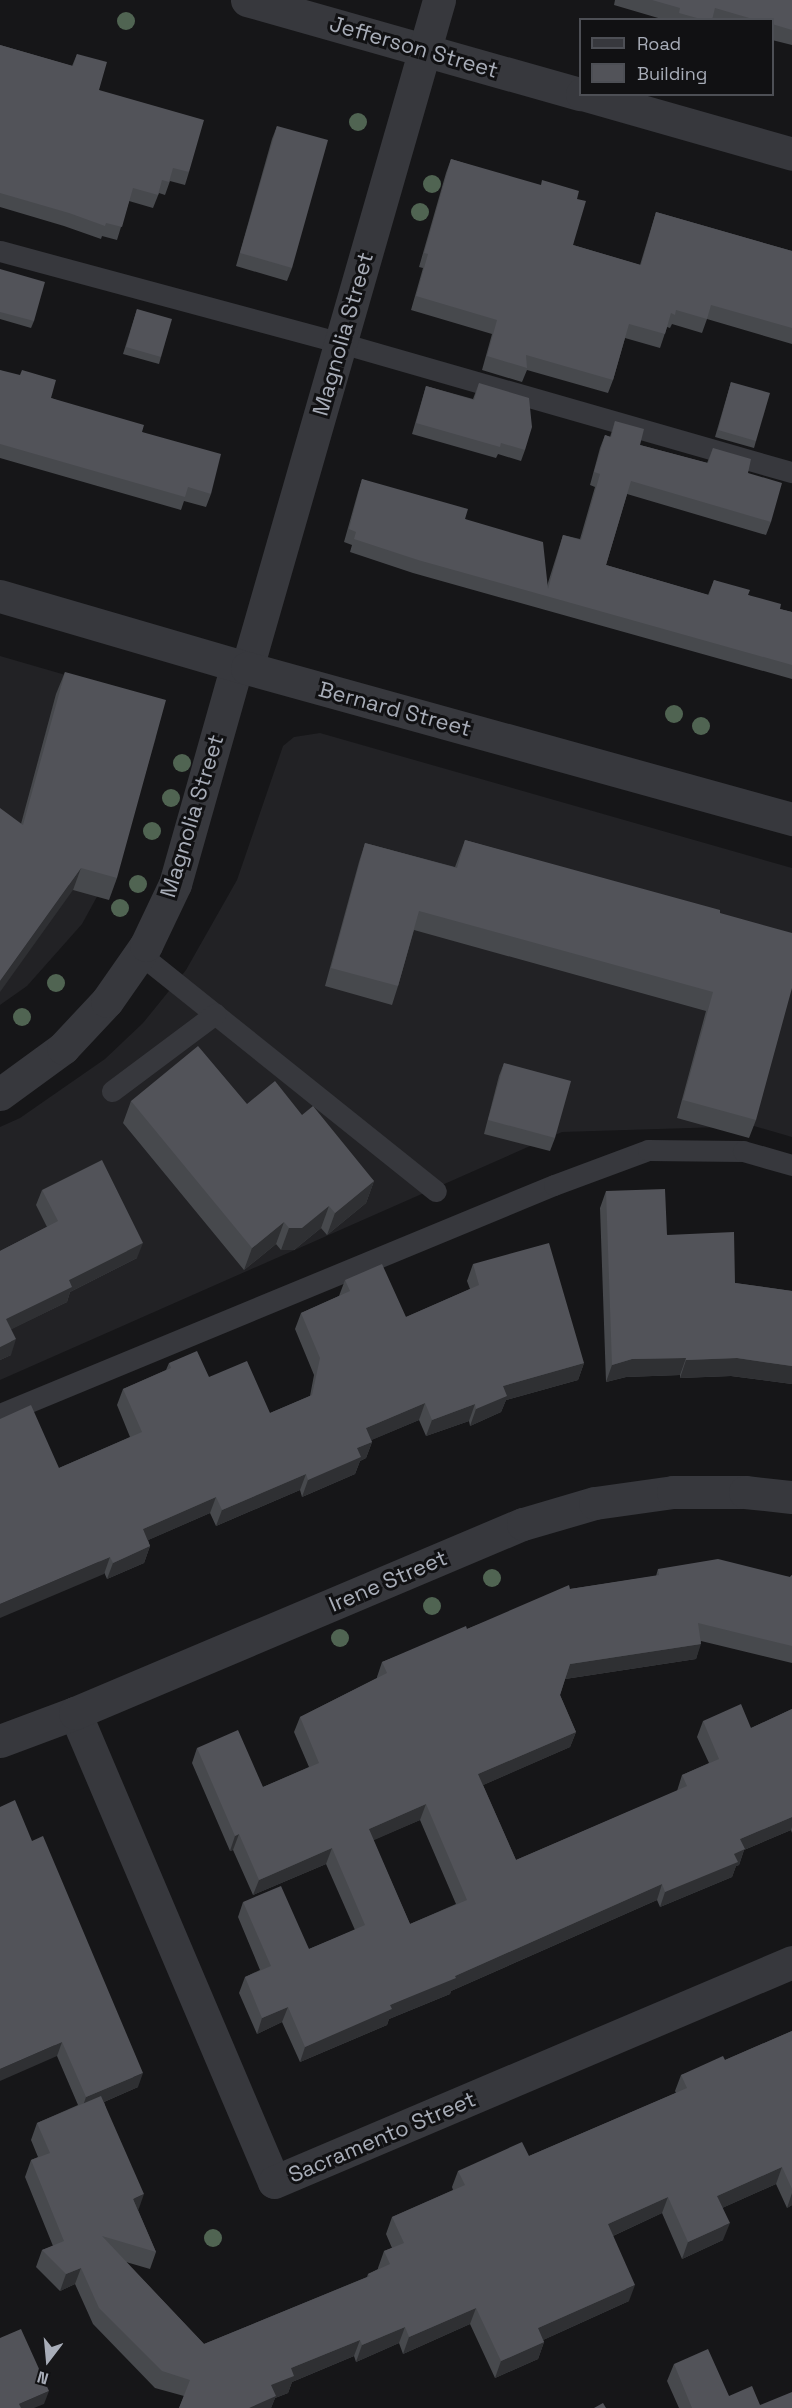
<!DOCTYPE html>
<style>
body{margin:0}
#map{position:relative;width:792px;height:2408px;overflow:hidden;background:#161618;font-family:"Space Grotesk",sans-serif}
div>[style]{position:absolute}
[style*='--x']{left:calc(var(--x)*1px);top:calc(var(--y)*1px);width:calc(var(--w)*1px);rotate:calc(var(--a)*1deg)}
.built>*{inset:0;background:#222225}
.service>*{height:21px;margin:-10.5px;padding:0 10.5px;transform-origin:10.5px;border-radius:10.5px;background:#37383d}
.minor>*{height:33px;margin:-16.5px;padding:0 16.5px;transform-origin:16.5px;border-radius:16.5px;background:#37383d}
.tertiary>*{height:33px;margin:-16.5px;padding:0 16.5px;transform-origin:16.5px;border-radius:16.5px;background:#37383d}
.trees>*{width:18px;height:18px;margin:-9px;border-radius:50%;background:#506452}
.wall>*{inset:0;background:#47494d}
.shaded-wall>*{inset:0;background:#2f3033}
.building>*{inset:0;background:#525359}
span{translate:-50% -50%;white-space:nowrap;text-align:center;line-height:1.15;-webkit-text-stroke:6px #111113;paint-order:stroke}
.street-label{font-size:22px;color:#a8adb8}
.legend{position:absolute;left:579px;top:18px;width:195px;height:78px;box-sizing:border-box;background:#111113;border:2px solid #4d4f55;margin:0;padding:8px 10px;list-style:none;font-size:18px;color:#a8adb8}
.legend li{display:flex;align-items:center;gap:12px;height:30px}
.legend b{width:30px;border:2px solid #4d4f55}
.north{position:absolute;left:18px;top:2330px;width:60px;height:60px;-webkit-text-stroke:4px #111113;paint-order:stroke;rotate:196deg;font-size:16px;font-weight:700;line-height:24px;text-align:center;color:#a8adb8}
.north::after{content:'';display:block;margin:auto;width:21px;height:27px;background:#a8adb8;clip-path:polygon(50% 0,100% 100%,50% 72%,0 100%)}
</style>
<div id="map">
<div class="built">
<i style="clip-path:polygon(0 656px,138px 696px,155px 715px,156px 738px,122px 851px,82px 924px,27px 986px,0 1005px)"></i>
<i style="clip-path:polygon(320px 733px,792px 868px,792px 1137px,754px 1126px,562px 1132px,0 1380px,0 1127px,20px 1118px,105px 1059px,143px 1023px,186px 970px,237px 880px,283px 746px,294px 737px)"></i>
</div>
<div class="service">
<i style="--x:0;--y:251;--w:353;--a:15.1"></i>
<i style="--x:341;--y:343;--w:469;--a:16"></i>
<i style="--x:140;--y:954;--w:379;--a:38.7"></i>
<i style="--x:112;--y:1091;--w:129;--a:-36.8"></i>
<i style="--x:0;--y:1414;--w:599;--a:-22.46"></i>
<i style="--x:554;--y:1185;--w:100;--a:-20.4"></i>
<i style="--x:648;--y:1150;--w:95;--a:0.6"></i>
<i style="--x:743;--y:1151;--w:51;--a:15.9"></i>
</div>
<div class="minor">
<i style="--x:247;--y:0;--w:346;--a:15.8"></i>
<i style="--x:582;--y:94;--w:218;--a:15.9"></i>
<i style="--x:247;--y:668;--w:695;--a:-73.96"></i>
<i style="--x:0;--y:1094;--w:78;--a:-36.1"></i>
<i style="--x:63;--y:1048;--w:64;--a:-46.9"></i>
<i style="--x:107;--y:1001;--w:68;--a:-55.1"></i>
<i style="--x:146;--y:945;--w:68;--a:-64.6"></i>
<i style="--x:175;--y:884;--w:228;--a:-74.2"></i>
<i style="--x:75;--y:1713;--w:509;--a:67.01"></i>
<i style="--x:274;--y:2182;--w:563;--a:-23.01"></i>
<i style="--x:0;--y:1741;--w:80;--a:-20.5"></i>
<i style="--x:75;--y:1713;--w:486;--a:-22.9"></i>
<i style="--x:523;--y:1524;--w:75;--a:-16.3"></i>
<i style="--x:595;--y:1503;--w:79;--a:-8"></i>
<i style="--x:673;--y:1492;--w:72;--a:0"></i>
<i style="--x:745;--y:1492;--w:47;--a:6.1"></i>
</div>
<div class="tertiary">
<i style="--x:0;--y:596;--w:257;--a:16.3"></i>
<i style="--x:247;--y:668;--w:566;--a:15.49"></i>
</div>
<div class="trees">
<i style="left:126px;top:21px"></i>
<i style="left:358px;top:122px"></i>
<i style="left:432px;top:184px"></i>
<i style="left:420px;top:212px"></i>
<i style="left:674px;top:714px"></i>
<i style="left:701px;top:726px"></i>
<i style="left:182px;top:763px"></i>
<i style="left:171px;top:798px"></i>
<i style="left:152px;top:831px"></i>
<i style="left:138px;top:884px"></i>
<i style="left:120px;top:908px"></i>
<i style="left:56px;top:983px"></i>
<i style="left:22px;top:1017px"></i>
<i style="left:492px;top:1578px"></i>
<i style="left:432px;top:1606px"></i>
<i style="left:340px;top:1638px"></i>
<i style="left:213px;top:2238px"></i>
</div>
<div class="wall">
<i style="clip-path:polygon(615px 0,792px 0,792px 45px,772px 40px,772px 20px,665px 20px,614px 5px)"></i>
<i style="clip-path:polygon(0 45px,72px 66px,77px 54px,99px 90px,189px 172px,185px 185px,170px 181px,165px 195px,159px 193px,153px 208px,129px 201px,117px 240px,102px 236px,101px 239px,64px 226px,0 207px)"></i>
<i style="clip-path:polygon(277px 126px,292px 268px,287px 281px,236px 266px,272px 139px)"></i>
<i style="clip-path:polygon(451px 159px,577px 199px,573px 245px,640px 265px,656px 212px,792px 251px,792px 344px,707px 319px,702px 333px,672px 324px,670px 328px,667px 327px,660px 348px,625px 338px,613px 380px,608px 393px,527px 370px,522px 382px,482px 370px,492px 334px,411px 310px,423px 268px,419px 267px,446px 173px)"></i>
<i style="clip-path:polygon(0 269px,34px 321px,31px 328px,0 319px)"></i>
<i style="clip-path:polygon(137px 309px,161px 357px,159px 364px,123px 354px)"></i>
<i style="clip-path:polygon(0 370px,51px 398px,142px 432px,211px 494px,206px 507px,184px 501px,181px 510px,0 458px)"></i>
<i style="clip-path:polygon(731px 382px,756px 441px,754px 448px,715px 437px)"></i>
<i style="clip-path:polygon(479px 383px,525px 450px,521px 461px,498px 454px,496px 458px,412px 434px,426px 386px,473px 399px)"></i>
<i style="clip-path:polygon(615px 421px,640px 445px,707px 463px,713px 448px,748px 473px,771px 522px,766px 535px,627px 494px,606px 565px,708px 595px,714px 580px,780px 609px,792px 612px,792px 679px,413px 573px,350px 552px,352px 545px,344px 542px,358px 492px,362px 479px,465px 519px,547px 586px,563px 535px,580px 539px,595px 487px,590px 485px,600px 448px,605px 435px,610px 437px)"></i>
<i style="clip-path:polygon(65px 672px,117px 878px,109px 900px,73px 890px,21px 824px,56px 694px)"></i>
<i style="clip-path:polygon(465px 840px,720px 913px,756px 1120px,749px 1138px,677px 1118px,706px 1011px,414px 930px,398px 986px,392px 1005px,325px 986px,359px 862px,365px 843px,455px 867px)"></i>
<i style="clip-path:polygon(504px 1063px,555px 1138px,550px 1151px,484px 1134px,499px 1076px)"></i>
<i style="clip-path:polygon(131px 1101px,247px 1104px,302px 1115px,374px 1181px,366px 1203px,327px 1235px,321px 1228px,294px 1250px,281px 1250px,276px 1244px,244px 1270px,123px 1123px)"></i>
<i style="clip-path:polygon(42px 1190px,137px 1258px,70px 1292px,67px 1302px,11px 1329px,11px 1355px,0 1360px,0 1251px,47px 1227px,36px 1205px)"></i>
<i style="clip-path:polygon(606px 1191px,735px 1283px,792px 1291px,792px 1384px,731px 1376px,680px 1378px,680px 1375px,626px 1377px,606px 1382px,600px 1208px)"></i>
<i style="clip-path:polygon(473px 1264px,584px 1363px,578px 1380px,506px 1400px,501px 1412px,470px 1426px,469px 1421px,426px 1436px,419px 1420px,371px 1440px,372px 1442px,366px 1458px,360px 1461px,355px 1474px,302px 1497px,300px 1490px,216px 1526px,210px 1513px,148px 1540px,150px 1546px,144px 1563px,107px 1579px,59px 1468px,130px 1437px,117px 1405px,123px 1389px,166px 1370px,169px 1363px,209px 1377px,270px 1413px,310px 1396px,314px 1375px,295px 1329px,301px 1313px,339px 1296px,345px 1280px,406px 1317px,470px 1289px,467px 1281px)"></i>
<i style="clip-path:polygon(evenodd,658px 1569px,790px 1577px,792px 1575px,792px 1663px,701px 1641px,696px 1659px,565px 1679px,560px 1695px,576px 1732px,570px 1747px,483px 1785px,516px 1860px,677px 1791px,682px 1775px,709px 1763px,697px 1737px,703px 1721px,751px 1728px,792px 1709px,792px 1833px,791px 1830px,744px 1850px,739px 1865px,736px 1866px,732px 1877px,660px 1907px,657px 1900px,451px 1991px,450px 1994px,389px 2019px,387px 2025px,300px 2062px,282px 2022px,257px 2034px,239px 1993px,245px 1977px,260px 1970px,238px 1917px,243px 1902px,309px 1949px,355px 1930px,326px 1864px,253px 1895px,233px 1850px,230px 1851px,192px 1763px,197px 1748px,263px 1787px,309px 1767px,294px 1732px,300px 1717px,377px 1678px,377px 1677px,382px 1662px,570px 1589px,656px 1576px,658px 1569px,420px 1820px,456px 1904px,410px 1924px,373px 1840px,420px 1820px)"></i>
<i style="clip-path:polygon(0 1807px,138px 2087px,104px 2102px,138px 2210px,156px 2252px,150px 2269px,126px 2262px,204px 2344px,367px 2277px,368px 2274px,378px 2269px,378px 2268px,384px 2251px,392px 2248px,386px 2234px,392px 2217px,453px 2190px,452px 2187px,458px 2171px,529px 2156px,676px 2093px,675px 2091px,681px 2075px,725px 2060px,792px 2031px,792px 2205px,787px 2208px,776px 2184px,722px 2208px,723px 2240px,682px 2259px,662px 2213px,613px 2236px,629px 2301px,543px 2340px,544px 2342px,538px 2359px,495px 2378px,470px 2324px,403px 2354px,399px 2343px,356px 2362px,354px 2356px,292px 2382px,288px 2393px,275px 2398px,271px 2408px,179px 2408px,184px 2396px,155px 2388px,93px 2324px,75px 2284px,60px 2291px,36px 2267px,42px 2250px,53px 2246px,25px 2177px,31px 2160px,38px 2157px,31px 2140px,37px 2123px,78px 2105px,57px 2056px)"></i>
<i style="clip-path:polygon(674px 2364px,729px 2396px,760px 2405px,792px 2408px,679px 2408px,667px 2381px)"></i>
</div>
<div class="shaded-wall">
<i style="clip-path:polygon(81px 868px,73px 890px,0 992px,0 981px)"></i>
<i style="clip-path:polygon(374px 1181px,366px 1203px,327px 1235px,335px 1213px)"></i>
<i style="clip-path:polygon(329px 1206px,321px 1228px,294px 1250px,281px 1250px,289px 1228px)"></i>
<i style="clip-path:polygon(284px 1222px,276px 1244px,244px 1270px,252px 1248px)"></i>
<i style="clip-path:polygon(143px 1243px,137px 1258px,70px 1292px,67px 1302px,0 1335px,6px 1319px,69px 1280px)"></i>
<i style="clip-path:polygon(16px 1339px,11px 1355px,0 1360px,0 1347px)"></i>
<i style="clip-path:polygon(686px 1358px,680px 1375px,626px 1377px,606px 1382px,612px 1365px,632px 1359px)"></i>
<i style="clip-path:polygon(737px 1358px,792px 1366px,792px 1384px,731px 1376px,680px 1378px,686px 1360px)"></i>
<i style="clip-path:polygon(584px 1363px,578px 1380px,506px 1400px,501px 1412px,470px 1426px,476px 1409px,503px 1386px)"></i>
<i style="clip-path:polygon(425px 1403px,419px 1420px,360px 1445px,366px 1428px)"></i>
<i style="clip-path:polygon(475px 1404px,469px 1421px,426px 1436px,432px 1420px)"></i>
<i style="clip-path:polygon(372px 1442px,366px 1458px,360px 1461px,355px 1474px,302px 1497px,308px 1480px,357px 1448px)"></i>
<i style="clip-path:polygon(306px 1474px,300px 1490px,216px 1526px,222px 1510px)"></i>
<i style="clip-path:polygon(216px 1497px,210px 1513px,137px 1545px,143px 1529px)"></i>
<i style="clip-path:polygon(150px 1546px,144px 1563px,107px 1579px,113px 1563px)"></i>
<i style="clip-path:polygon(110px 1557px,104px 1574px,0 1618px,0 1604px)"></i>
<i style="clip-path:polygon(701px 1644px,696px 1659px,565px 1679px,570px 1664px)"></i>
<i style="clip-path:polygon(576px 1732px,570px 1747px,472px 1790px,478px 1774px)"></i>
<i style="clip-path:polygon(426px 1804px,420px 1820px,363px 1845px,369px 1829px)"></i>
<i style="clip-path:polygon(792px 1817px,792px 1827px,791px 1830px,744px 1850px,739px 1865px,736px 1866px,732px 1877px,660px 1907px,665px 1892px,740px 1839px)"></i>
<i style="clip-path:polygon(239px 1834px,233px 1850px,230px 1851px,235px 1836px)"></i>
<i style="clip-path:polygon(332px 1848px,326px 1864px,253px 1895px,259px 1880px)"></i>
<i style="clip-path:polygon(662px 1884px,657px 1900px,451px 1991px,450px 1994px,389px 2019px,387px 2025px,300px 2062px,305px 2047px,390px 2005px)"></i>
<i style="clip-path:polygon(288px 2007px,282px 2022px,257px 2034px,262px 2018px)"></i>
<i style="clip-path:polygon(62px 2042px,57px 2056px,0 2081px,0 2069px)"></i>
<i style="clip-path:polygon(143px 2073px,138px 2087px,81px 2112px,86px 2097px)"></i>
<i style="clip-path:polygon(782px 2167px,776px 2184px,711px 2213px,717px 2196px)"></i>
<i style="clip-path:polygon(792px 2193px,792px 2205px,787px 2208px)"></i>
<i style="clip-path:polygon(144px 2194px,138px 2211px,133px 2199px)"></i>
<i style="clip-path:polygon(668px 2197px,662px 2213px,602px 2241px,608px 2224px)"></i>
<i style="clip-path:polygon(730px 2223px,723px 2240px,682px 2259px,688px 2242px)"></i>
<i style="clip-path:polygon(81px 2268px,75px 2284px,60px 2291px,66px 2274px)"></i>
<i style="clip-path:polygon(635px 2285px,629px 2301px,532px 2345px,538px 2328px)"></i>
<i style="clip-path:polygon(476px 2308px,470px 2324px,403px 2354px,409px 2337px)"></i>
<i style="clip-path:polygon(405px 2327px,399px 2343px,356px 2362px,362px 2345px)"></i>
<i style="clip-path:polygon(360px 2340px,354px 2356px,292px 2382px,288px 2393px,275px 2398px,271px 2408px,249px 2408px,271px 2385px,291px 2368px)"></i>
<i style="clip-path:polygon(544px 2342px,538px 2359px,495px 2378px,501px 2361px)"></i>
<i style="clip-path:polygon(49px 2391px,44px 2404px,34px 2408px,18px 2408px,19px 2404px)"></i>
</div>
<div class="building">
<i style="clip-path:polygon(652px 0,792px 0,792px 30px,772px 24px,772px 20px,756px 20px,715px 8px,712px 20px,704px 20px,679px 13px,680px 8px)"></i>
<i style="clip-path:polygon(0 45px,73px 66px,77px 54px,107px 62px,99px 90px,204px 120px,189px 172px,173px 168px,169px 182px,162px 180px,158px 195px,133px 188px,122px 227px,106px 223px,105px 226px,69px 213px,0 193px)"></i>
<i style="clip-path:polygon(277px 126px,328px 140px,292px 268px,240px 253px)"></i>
<i style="clip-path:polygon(451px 159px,541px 185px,542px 180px,579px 191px,577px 199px,586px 201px,573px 245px,641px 265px,656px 212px,792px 251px,792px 328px,711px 305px,707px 319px,676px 310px,675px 315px,671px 313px,665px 334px,629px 324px,613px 380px,526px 355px,527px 368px,487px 356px,497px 320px,416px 296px,428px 254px,424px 253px)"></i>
<i style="clip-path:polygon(0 269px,45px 282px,34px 321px,0 312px)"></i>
<i style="clip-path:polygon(137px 309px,172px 319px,161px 357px,126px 347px)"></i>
<i style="clip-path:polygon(0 370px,20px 375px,22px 370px,56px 380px,51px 398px,144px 425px,142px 432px,221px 454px,211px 494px,188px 487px,185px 497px,0 444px)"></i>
<i style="clip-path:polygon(731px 382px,770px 393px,756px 441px,718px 430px)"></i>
<i style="clip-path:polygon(479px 383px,529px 398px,532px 427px,525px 450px,501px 443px,500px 447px,416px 423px,426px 386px,474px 400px)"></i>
<i style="clip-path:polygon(615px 421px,644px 429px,640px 445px,708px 463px,713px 448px,751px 459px,748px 473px,782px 483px,771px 522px,631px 481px,606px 565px,709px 595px,714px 580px,750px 590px,748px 595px,781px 604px,780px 609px,792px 612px,792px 665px,418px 560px,354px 539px,356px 532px,349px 529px,362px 479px,468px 509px,465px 519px,543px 542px,548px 589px,563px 535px,581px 540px,600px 474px,594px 472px,605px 435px,611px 437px)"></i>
<i style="clip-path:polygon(65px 672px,166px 700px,117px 878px,81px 868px,0 981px,0 808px,23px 825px)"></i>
<i style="clip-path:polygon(465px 840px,720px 910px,720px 913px,792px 933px,792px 988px,756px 1120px,683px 1100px,713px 992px,419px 911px,398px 986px,331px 968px,365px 843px,457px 868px)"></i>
<i style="clip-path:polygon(198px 1046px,247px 1104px,275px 1081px,302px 1115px,313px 1106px,374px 1181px,335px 1213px,329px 1206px,302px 1228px,289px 1228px,284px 1222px,252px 1248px,131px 1101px)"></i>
<i style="clip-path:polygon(504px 1063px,571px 1081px,555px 1138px,488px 1120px)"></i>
<i style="clip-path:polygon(102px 1160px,143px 1243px,69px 1280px,72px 1287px,6px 1319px,16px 1339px,0 1347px,0 1251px,58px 1221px,42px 1190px)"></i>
<i style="clip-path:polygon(665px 1189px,667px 1235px,734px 1232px,735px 1283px,792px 1291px,792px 1366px,737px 1358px,686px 1360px,686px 1358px,632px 1359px,612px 1365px,606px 1191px)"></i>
<i style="clip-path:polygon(549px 1243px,584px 1363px,503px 1386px,507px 1396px,476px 1409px,475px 1404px,432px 1420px,425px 1403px,366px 1428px,372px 1442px,357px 1448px,361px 1457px,308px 1480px,306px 1474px,222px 1510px,216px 1497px,143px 1529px,150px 1546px,113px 1563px,110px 1557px,0 1604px,0 1419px,31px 1405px,59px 1468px,142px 1432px,123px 1389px,171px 1368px,169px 1363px,197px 1351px,209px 1377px,247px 1361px,270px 1413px,312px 1395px,320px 1358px,301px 1313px,350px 1291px,345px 1280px,382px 1264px,406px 1317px,479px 1285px,473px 1264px)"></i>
<i style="clip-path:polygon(evenodd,718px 1559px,790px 1577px,792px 1575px,792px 1646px,698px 1623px,701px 1644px,570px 1664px,560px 1695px,576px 1732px,478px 1774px,516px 1860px,687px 1786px,682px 1775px,719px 1759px,703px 1721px,741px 1704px,751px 1728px,792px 1709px,792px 1817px,740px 1839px,745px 1849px,734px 1854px,738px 1862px,665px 1892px,662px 1884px,455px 1976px,456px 1978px,390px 2005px,392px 2009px,305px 2047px,288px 2007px,262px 2018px,245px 1977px,271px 1966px,243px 1902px,281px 1886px,309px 1949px,365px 1925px,332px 1848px,259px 1880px,239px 1834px,235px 1836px,197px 1748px,238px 1730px,263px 1787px,319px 1763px,300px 1717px,387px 1673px,382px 1662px,466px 1626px,467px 1629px,569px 1585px,570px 1589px,659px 1575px,658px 1569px,718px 1559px,426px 1804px,467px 1900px,410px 1924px,369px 1829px,426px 1804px)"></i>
<i style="clip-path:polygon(15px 1800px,32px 1841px,43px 1836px,143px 2073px,86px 2097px,62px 2042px,0 2069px,0 1807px)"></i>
<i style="clip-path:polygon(792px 2031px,792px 2189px,782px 2167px,717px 2196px,730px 2223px,688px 2242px,668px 2197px,608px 2224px,635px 2285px,538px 2328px,544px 2342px,501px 2361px,476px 2308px,409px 2337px,405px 2327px,362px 2345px,360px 2340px,291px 2368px,294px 2376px,271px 2385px,276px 2396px,249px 2408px,179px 2408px,190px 2380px,162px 2371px,99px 2308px,81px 2268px,66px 2274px,42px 2250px,64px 2241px,31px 2160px,50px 2153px,37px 2123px,101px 2096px,144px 2194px,133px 2199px,156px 2252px,102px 2236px,204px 2344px,370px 2276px,368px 2274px,390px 2264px,384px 2251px,404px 2243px,392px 2217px,465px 2185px,458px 2171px,522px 2142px,529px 2156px,687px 2088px,681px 2075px,723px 2056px,725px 2060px)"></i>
<i style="clip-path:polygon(21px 2329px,49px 2391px,19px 2404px,21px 2408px,0 2408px,0 2338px)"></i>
<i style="clip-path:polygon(708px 2349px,729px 2396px,752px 2386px,760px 2405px,792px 2392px,792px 2408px,692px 2408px,674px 2364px)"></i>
<i style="clip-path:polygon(603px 2403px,606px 2408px,594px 2408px)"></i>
</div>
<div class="street-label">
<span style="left:414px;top:47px;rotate:16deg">Jefferson Street</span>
<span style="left:343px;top:334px;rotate:-74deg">Magnolia Street</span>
<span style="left:395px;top:709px;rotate:15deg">Bernard Street</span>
<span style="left:192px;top:816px;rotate:-73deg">Magnolia Street</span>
<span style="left:388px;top:1581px;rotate:-23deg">Irene Street</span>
<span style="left:382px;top:2137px;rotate:-23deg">Sacramento Street</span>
</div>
<ul class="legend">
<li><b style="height:8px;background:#37383d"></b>Road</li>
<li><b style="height:16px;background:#525359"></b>Building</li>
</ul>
<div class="north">N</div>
</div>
